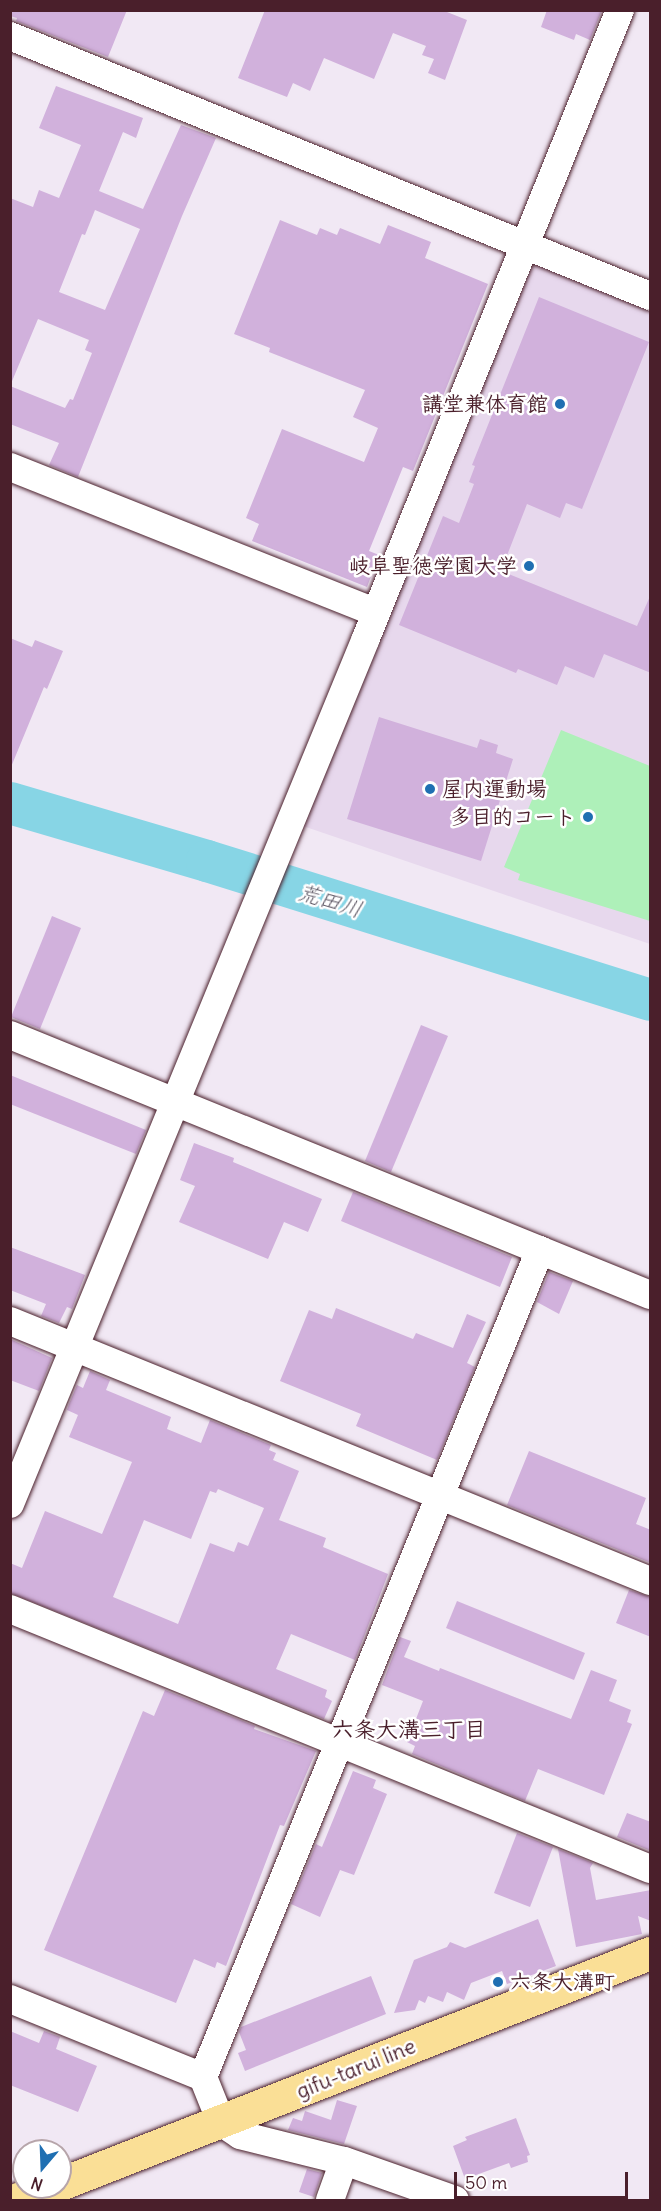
<!DOCTYPE html>
<meta charset="utf-8">
<style>
body{margin:0}
#map{position:relative;width:661px;height:2211px;overflow:hidden;background:#f1e8f4;font-family:Delius,"Klee One",sans-serif}
div>[style]{position:absolute}
[style*='--x']{left:calc(var(--x)*1px);top:calc(var(--y)*1px);width:calc(var(--w)*1px);rotate:calc(var(--a)*1deg)}
.built>*{inset:0;background:#e7d8ed}
.green>*{inset:0;background:#aef0b9}
.river>*{height:42px;margin:-21px;padding:0 21px;transform-origin:21px;border-radius:21px;background:#87d5e5}
.building>*{inset:0;background:#d1b1dc}
.roads{filter:drop-shadow(0 0 2px #4a1f2b) drop-shadow(0 0 2px #4a1f2b)}
.street>*{height:28px;margin:-14px;padding:0 14px;transform-origin:14px;border-radius:14px;background:#fff}
.primary>*{height:33px;margin:-16.5px;padding:0 16.5px;transform-origin:16.5px;border-radius:16.5px;background:#fadf96}
.dots>*{width:16px;height:16px;translate:-50% -50%;box-sizing:border-box;border:3px solid #fff;border-radius:50%}
span{translate:-50% -50%;white-space:nowrap;text-align:center;line-height:1.15;-webkit-text-stroke:5px #fff;paint-order:stroke}
.poi-label{font-size:21px;color:#4a1f2b;font-weight:700}
.right{translate:-100% -50%;text-align:right}
.left{translate:0 -50%;text-align:left}
.street-label{font-size:21px;color:#4a1f2b}
.water-label{font-size:22px;color:#5c5663;font-style:italic}
.neighbourhood-label{font-size:22px;color:#4a1f2b;font-weight:700}
.frame{position:absolute;inset:0;border:12px solid #4a1f2b;pointer-events:none}
.north{position:absolute;left:12px;top:2139px;width:60px;height:60px;box-sizing:border-box;background:#fff;border:2px solid #b7a5aa;border-radius:50%;rotate:199deg;font-size:16px;font-weight:700;line-height:24px;text-align:center;color:#4a1f2b}
.north::after{content:'';display:block;margin:auto;width:21px;height:27px;background:#1f6fb2;clip-path:polygon(50% 0,100% 100%,50% 72%,0 100%)}
.scale{position:absolute;left:454px;top:2172px;width:174px;height:27px;box-sizing:border-box;border:3px solid #4a1f2b;border-top:0;padding-left:8px;font-size:18px;line-height:21px;white-space:nowrap;color:#4a1f2b;-webkit-text-stroke:4px #fff;paint-order:stroke}
</style>
<div id="map">
<div class="built">
<i style="clip-path:polygon(541px 263px,650px 308px,650px 944px,300px 825px,532px 267px)"></i>
</div>
<div class="green">
<i style="clip-path:polygon(561px 730px,650px 766px,650px 921px,518px 880px,520px 874px,504px 867px)"></i>
</div>
<div class="river">
<i style="--x:10;--y:803;--w:205;--a:16.4"></i>
<i style="--x:207;--y:861;--w:464;--a:17.4"></i>
</div>
<div class="building">
<i style="clip-path:polygon(10px 10px,127px 10px,108px 57px,16px 21px,17px 18px,10px 16px)"></i>
<i style="clip-path:polygon(265px 10px,442px 10px,467px 20px,445px 80px,428px 73px,434px 59px,422px 55px,426px 46px,393px 33px,374px 79px,324px 58px,310px 91px,293px 83px,287px 97px,238px 78px)"></i>
<i style="clip-path:polygon(547px 10px,602px 10px,590px 40px,576px 34px,574px 40px,541px 27px)"></i>
<i style="clip-path:polygon(evenodd,56px 86px,143px 118px,136px 138px,123px 132px,99px 191px,143px 209px,181px 125px,216px 138px,182px 216px,78px 477px,49px 465px,59px 443px,10px 424px,10px 386px,65px 408px,70px 399px,73px 400px,92px 353px,85px 350px,89px 340px,38px 319px,10px 386px,10px 198px,33px 207px,39px 190px,59px 198px,81px 145px,39px 128px,56px 86px,95px 210px,140px 229px,105px 310px,59px 292px,82px 234px,85px 235px,95px 210px)"></i>
<i style="clip-path:polygon(280px 220px,317px 235px,320px 228px,337px 235px,340px 228px,380px 244px,388px 225px,431px 242px,425px 258px,488px 284px,413px 471px,403px 467px,369px 551px,379px 555px,367px 587px,252px 541px,259px 524px,246px 518px,282px 429px,364px 462px,378px 428px,353px 417px,365px 390px,269px 352px,270px 348px,234px 334px)"></i>
<i style="clip-path:polygon(539px 297px,649px 342px,582px 509px,566px 503px,560px 518px,527px 504px,501px 571px,637px 626px,651px 594px,651px 673px,604px 654px,594px 678px,565px 666px,557px 685px,518px 669px,516px 673px,399px 625px,443px 516px,459px 523px,474px 484px,469px 482px,475px 466px,472px 465px)"></i>
<i style="clip-path:polygon(10px 638px,32px 647px,35px 640px,63px 651px,47px 689px,44px 687px,11px 767px)"></i>
<i style="clip-path:polygon(379px 717px,477px 748px,480px 739px,498px 745px,496px 753px,513px 759px,481px 861px,347px 819px)"></i>
<i style="clip-path:polygon(52px 916px,81px 928px,40px 1029px,11px 1017px)"></i>
<i style="clip-path:polygon(421px 1025px,448px 1036px,391px 1172px,365px 1161px)"></i>
<i style="clip-path:polygon(10px 1075px,146px 1130px,136px 1154px,10px 1104px)"></i>
<i style="clip-path:polygon(194px 1143px,234px 1158px,233px 1162px,322px 1199px,308px 1232px,284px 1222px,268px 1259px,179px 1222px,195px 1186px,180px 1180px)"></i>
<i style="clip-path:polygon(353px 1192px,512px 1257px,500px 1287px,341px 1221px)"></i>
<i style="clip-path:polygon(10px 1247px,85px 1275px,72px 1309px,67px 1307px,59px 1323px,41px 1316px,46px 1304px,10px 1290px)"></i>
<i style="clip-path:polygon(549px 1272px,573px 1281px,559px 1314px,537px 1302px)"></i>
<i style="clip-path:polygon(336px 1308px,413px 1339px,416px 1333px,453px 1348px,467px 1314px,486px 1322px,467px 1363px,475px 1367px,437px 1460px,356px 1426px,361px 1414px,280px 1381px,309px 1310px,332px 1319px)"></i>
<i style="clip-path:polygon(10px 1339px,52px 1358px,39px 1391px,10px 1380px)"></i>
<i style="clip-path:polygon(evenodd,90px 1371px,110px 1380px,106px 1390px,171px 1417px,167px 1429px,201px 1443px,210px 1420px,271px 1445px,269px 1450px,276px 1453px,273px 1460px,299px 1471px,279px 1520px,326px 1538px,323px 1547px,388px 1574px,355px 1660px,291px 1634px,276px 1669px,327px 1690px,325px 1697px,332px 1701px,324px 1719px,10px 1593px,10px 1563px,22px 1568px,45px 1511px,102px 1534px,132px 1462px,69px 1437px,78px 1415px,67px 1410px,69px 1404px,77px 1385px,83px 1388px,90px 1371px,218px 1489px,264px 1508px,248px 1546px,238px 1542px,234px 1552px,210px 1543px,178px 1624px,113px 1597px,144px 1520px,191px 1539px,210px 1491px,216px 1493px,218px 1489px)"></i>
<i style="clip-path:polygon(529px 1451px,646px 1498px,636px 1524px,651px 1530px,651px 1563px,507px 1505px)"></i>
<i style="clip-path:polygon(629px 1590px,651px 1597px,651px 1637px,616px 1623px)"></i>
<i style="clip-path:polygon(457px 1601px,585px 1653px,574px 1680px,446px 1628px)"></i>
<i style="clip-path:polygon(400px 1637px,411px 1641px,404px 1657px,439px 1671px,440px 1668px,571px 1719px,591px 1670px,617px 1680px,609px 1701px,631px 1710px,627px 1722px,632px 1724px,604px 1795px,538px 1769px,525px 1801px,412px 1754px,415px 1746px,407px 1742px,423px 1701px,382px 1685px)"></i>
<i style="clip-path:polygon(165px 1690px,255px 1726px,254px 1729px,316px 1751px,284px 1826px,280px 1825px,226px 1966px,217px 1962px,215px 1968px,194px 1959px,176px 2003px,44px 1950px,143px 1711px,154px 1716px)"></i>
<i style="clip-path:polygon(353px 1771px,376px 1780px,373px 1788px,387px 1794px,354px 1875px,340px 1870px,320px 1917px,291px 1904px,316px 1844px,322px 1847px)"></i>
<i style="clip-path:polygon(627px 1813px,651px 1822px,651px 1851px,617px 1837px)"></i>
<i style="clip-path:polygon(517px 1833px,553px 1847px,530px 1907px,494px 1893px)"></i>
<i style="clip-path:polygon(558px 1849px,593px 1863px,590px 1868px,596px 1900px,651px 1890px,651px 1921px,638px 1916px,642px 1934px,576px 1947px)"></i>
<i style="clip-path:polygon(538px 1919px,556px 1966px,507px 1984px,502px 1971px,471px 1983px,464px 2000px,447px 1992px,443px 2002px,428px 1996px,425px 2003px,419px 2000px,415px 2010px,394px 2013px,414px 1960px,447px 1947px,450px 1942px,465px 1948px)"></i>
<i style="clip-path:polygon(371px 1976px,386px 2014px,245px 2071px,238px 2053px,246px 2050px,239px 2032px,241px 2027px)"></i>
<i style="clip-path:polygon(10px 2031px,39px 2043px,44px 2031px,60px 2037px,56px 2049px,97px 2066px,78px 2112px,10px 2085px)"></i>
<i style="clip-path:polygon(337px 2100px,357px 2106px,344px 2144px,288px 2130px,293px 2118px,302px 2121px,305px 2111px,331px 2120px)"></i>
<i style="clip-path:polygon(516px 2118px,530px 2155px,527px 2156px,528px 2162px,511px 2168px,509px 2163px,465px 2179px,453px 2146px,467px 2140px,465px 2137px)"></i>
<i style="clip-path:polygon(307px 2169px,322px 2173px,314px 2197px,299px 2192px)"></i>
</div>
<div class="roads">
<div class="street">
<i style="--x:10;--y:36;--w:691;--a:22.11"></i>
<i style="--x:10;--y:467;--w:394;--a:21.7"></i>
<i style="--x:10;--y:1035;--w:691;--a:22.11"></i>
<i style="--x:10;--y:1321;--w:691;--a:22.11"></i>
<i style="--x:10;--y:1504;--w:936;--a:-67.65"></i>
<i style="--x:366;--y:638;--w:677;--a:-67.98"></i>
<i style="--x:10;--y:1609;--w:691;--a:22.11"></i>
<i style="--x:10;--y:1999;--w:208;--a:22"></i>
<i style="--x:330;--y:2200;--w:41;--a:-70.3"></i>
<i style="--x:455;--y:2200;--w:118;--a:-160.6"></i>
<i style="--x:344;--y:2161;--w:107;--a:-166"></i>
<i style="--x:240;--y:2135;--w:23;--a:-146"></i>
<i style="--x:221;--y:2122;--w:48;--a:-111.8"></i>
<i style="--x:203;--y:2077;--w:893;--a:-67.83"></i>
</div>
<div class="primary">
<i style="--x:60;--y:2184;--w:634;--a:-21.38"></i>
<i style="--x:15;--y:2200;--w:38;--a:-20"></i>
</div>
</div>
<div class="dots">
<i style="left:560px;top:404px;background:#1f6fb2"></i>
<i style="left:529px;top:566px;background:#1f6fb2"></i>
<i style="left:430px;top:789px;background:#1f6fb2"></i>
<i style="left:588px;top:817px;background:#1f6fb2"></i>
<i style="left:498px;top:1982px;background:#1f6fb2"></i>
</div>
<div class="poi-label">
<span class="right" style="left:548px;top:404px">講堂兼体育館</span>
<span class="right" style="left:517px;top:566px">岐阜聖徳学園大学</span>
<span class="left" style="left:442px;top:789px">屋内運動場</span>
<span class="right" style="left:576px;top:817px">多目的コート</span>
<span class="left" style="left:510px;top:1982px">六条大溝町</span>
</div>
<div class="street-label">
<span style="left:356px;top:2069px;rotate:-22deg">gifu-tarui line</span>
</div>
<div class="water-label">
<span style="left:330px;top:901px;rotate:17deg">荒田川</span>
</div>
<div class="neighbourhood-label">
<span style="left:409px;top:1730px">六条大溝三丁目</span>
</div>
<div class="frame"></div>
<div class="north">N</div>
<div class="scale">50 m</div>
</div>
